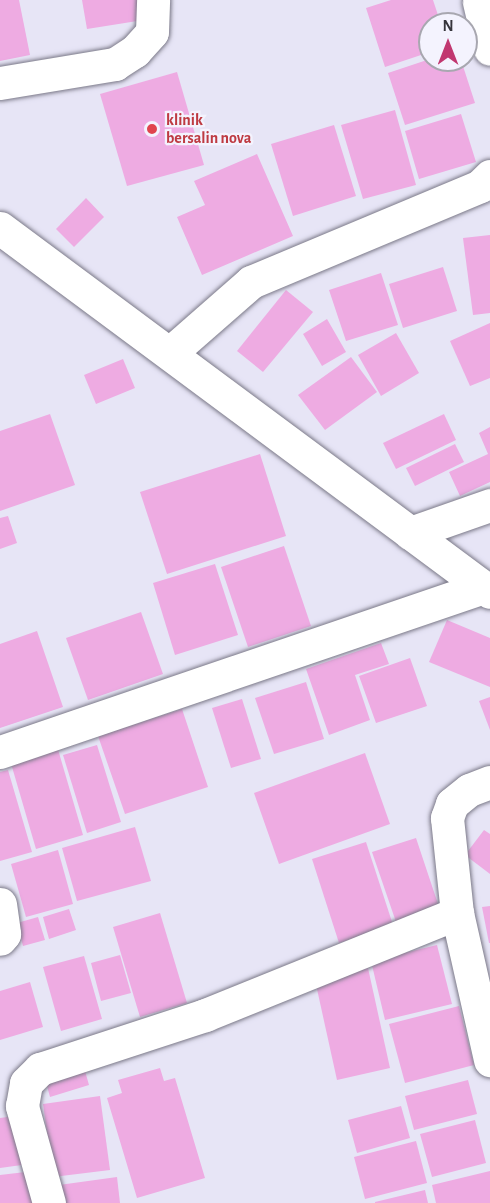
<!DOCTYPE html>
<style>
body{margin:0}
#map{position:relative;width:490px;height:1203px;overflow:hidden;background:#e7e5f6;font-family:"Alegreya Sans",sans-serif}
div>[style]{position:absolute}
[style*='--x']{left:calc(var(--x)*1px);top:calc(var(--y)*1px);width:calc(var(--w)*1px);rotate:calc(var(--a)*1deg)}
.building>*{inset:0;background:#eeabe2}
.roads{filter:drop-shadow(0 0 2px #7b7988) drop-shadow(0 0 2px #7b7988)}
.minor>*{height:33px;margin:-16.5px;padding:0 16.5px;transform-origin:16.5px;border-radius:16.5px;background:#fff}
.major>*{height:33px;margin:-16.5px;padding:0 16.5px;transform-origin:16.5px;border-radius:16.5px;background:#fff}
.dots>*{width:16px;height:16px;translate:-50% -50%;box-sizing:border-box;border:3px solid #f4f3fe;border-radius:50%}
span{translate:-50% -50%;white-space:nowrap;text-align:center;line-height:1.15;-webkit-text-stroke:4.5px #f4f3fe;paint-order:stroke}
.health-label{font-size:16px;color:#be3a42;font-weight:700}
.left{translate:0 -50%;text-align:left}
.north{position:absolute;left:418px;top:12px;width:60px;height:60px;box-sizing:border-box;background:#f4f3fe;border:2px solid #a8a7b0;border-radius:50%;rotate:0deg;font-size:16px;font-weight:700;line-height:24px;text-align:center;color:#36353c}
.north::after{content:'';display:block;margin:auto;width:21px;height:27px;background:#c13770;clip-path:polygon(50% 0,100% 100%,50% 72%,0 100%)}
</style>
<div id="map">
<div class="building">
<i style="clip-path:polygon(0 0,19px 0,30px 55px,0 61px)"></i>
<i style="clip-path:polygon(82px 0,147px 0,150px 19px,87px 29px)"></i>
<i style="clip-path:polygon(391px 0,433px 0,441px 24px,430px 24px,430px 52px,385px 67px,366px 8px)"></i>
<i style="clip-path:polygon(430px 59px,461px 60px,475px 103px,405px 125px,388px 73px)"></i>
<i style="clip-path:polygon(177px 72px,204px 165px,127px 186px,100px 94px)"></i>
<i style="clip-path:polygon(395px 110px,416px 185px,363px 199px,341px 125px)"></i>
<i style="clip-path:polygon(461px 114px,476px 162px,419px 179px,405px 131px)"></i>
<i style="clip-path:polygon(334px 125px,356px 196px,293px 216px,271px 144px)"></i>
<i style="clip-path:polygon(257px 154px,293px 236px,202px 275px,177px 217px,205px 205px,194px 181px)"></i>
<i style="clip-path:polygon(86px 198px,104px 217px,74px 247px,56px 229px)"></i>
<i style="clip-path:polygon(490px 235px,490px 313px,473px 315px,463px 238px)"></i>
<i style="clip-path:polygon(443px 267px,457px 311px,403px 328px,389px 284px)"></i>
<i style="clip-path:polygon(381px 273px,398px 325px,346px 341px,329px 290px)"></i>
<i style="clip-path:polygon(286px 290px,313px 312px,263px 372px,237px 351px)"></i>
<i style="clip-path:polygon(327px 319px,346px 352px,322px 366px,303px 334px)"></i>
<i style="clip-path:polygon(490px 323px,490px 378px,470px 386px,450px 341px)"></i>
<i style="clip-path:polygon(396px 333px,419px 373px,381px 396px,358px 355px)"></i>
<i style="clip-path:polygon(351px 357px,377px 392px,325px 430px,298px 395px)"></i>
<i style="clip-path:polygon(123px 359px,135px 388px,96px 404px,84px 375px)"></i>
<i style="clip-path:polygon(50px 414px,75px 485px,0 511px,0 431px)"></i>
<i style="clip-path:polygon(444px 414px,456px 440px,396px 469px,383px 443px)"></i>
<i style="clip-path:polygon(490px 427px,490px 482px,460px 496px,449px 472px,488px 454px,479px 433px)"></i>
<i style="clip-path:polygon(455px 444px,464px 462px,415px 486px,406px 468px)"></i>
<i style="clip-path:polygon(260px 454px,286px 536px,167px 574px,140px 492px)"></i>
<i style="clip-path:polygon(8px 516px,17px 543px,0 549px,0 518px)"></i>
<i style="clip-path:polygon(284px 546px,311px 626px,248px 647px,221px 567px)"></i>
<i style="clip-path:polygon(215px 564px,238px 635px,175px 655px,153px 583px)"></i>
<i style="clip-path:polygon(141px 612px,163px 674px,88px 700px,66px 638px)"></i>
<i style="clip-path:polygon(447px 620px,490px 638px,490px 687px,429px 662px)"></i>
<i style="clip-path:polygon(37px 631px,63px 707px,0 728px,0 644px)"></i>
<i style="clip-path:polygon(381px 643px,389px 664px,355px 675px,370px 720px,329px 735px,306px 669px)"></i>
<i style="clip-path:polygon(410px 658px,427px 706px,376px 723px,359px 676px)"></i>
<i style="clip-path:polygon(306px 682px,324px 739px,274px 754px,255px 698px)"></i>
<i style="clip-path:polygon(490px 697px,490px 730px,479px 701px)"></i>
<i style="clip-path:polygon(242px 699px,261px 759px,231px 768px,212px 708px)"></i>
<i style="clip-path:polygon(182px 709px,208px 787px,125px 814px,98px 736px)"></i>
<i style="clip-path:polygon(97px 745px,121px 822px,87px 833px,63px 755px)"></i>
<i style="clip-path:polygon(57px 746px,83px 835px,36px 849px,10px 760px)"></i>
<i style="clip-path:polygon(365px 753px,390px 824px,279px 864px,254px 793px)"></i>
<i style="clip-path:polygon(8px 770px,32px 852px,0 861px,0 772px)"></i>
<i style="clip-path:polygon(135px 827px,151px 881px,77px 901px,62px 848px)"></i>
<i style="clip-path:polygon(484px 830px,490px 834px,490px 874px,465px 855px)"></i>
<i style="clip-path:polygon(416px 838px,439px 907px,396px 922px,372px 852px)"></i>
<i style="clip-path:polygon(366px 842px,393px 925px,339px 943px,312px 859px)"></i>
<i style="clip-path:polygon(58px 850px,73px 904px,26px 917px,11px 864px)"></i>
<i style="clip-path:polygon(490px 906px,490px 943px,489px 943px,482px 907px)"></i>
<i style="clip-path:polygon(69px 909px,76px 930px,49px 939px,43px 917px)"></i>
<i style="clip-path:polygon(160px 913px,187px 1003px,140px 1017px,113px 927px)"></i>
<i style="clip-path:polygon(38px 917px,45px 940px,23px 946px,17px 923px)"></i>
<i style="clip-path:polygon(437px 945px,452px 1004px,385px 1020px,371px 961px)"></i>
<i style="clip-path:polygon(120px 955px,131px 993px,101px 1001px,91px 963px)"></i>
<i style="clip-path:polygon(84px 956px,102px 1019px,61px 1031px,43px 967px)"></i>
<i style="clip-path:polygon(368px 968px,390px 1068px,337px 1080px,315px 980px)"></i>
<i style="clip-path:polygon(30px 982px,43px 1027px,0 1040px,0 991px)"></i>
<i style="clip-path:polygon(459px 1006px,474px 1065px,405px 1083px,389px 1024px)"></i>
<i style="clip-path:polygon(83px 1064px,89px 1085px,50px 1097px,44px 1075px)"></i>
<i style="clip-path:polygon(160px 1068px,164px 1081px,175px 1078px,205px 1178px,137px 1198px,107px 1098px,122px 1093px,118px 1080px)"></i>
<i style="clip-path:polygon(468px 1080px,477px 1114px,414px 1130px,405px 1096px)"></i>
<i style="clip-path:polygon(100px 1096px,110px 1170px,53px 1177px,43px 1104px)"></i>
<i style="clip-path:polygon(401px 1106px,410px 1138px,357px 1153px,348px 1120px)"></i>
<i style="clip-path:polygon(22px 1115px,29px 1164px,0 1168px,0 1118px)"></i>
<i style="clip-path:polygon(475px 1120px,486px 1163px,432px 1177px,420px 1134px)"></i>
<i style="clip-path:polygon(416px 1141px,427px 1183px,365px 1199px,354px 1157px)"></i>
<i style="clip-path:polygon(34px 1171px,39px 1203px,0 1203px,0 1175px)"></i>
<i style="clip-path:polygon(490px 1171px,490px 1203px,436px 1203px,432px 1185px)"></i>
<i style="clip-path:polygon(117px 1177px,120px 1203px,61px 1203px,59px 1185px)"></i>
<i style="clip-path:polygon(425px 1190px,428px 1203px,375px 1203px,375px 1202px)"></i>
</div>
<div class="roads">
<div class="minor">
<i style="--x:479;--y:2;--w:48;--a:76.8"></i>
<i style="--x:0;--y:83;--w:117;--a:-9.4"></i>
<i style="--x:115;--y:64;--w:24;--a:-33"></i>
<i style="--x:135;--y:51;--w:25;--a:-48"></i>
<i style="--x:152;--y:32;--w:32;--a:-88"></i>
<i style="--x:170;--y:353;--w:108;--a:-41.2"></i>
<i style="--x:251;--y:282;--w:248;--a:-22.7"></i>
<i style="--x:480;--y:186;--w:14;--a:-45"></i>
<i style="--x:410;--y:533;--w:85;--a:-19.3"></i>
<i style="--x:0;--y:752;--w:511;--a:-18.82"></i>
<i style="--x:490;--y:782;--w:22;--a:159"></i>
<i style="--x:469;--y:790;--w:22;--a:141"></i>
<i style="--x:452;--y:804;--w:15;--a:110"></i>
<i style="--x:447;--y:818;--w:96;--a:84"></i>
<i style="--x:457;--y:913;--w:151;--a:77.3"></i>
<i style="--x:0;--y:904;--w:30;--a:82"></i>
<i style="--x:4;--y:934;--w:6;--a:129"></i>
<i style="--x:49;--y:1203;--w:101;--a:-105.6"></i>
<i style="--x:22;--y:1106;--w:23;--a:-80"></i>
<i style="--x:26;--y:1083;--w:20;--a:-45"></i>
<i style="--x:40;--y:1069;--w:174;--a:-18.1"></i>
<i style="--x:205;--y:1015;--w:272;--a:-22"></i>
</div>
<div class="major">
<i style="--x:0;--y:228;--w:610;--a:36.61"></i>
</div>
</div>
<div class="dots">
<i style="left:152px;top:129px;background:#e0444e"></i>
</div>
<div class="health-label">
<span class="left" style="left:166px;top:129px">klinik<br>bersalin nova</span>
</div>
<div class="north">N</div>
</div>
